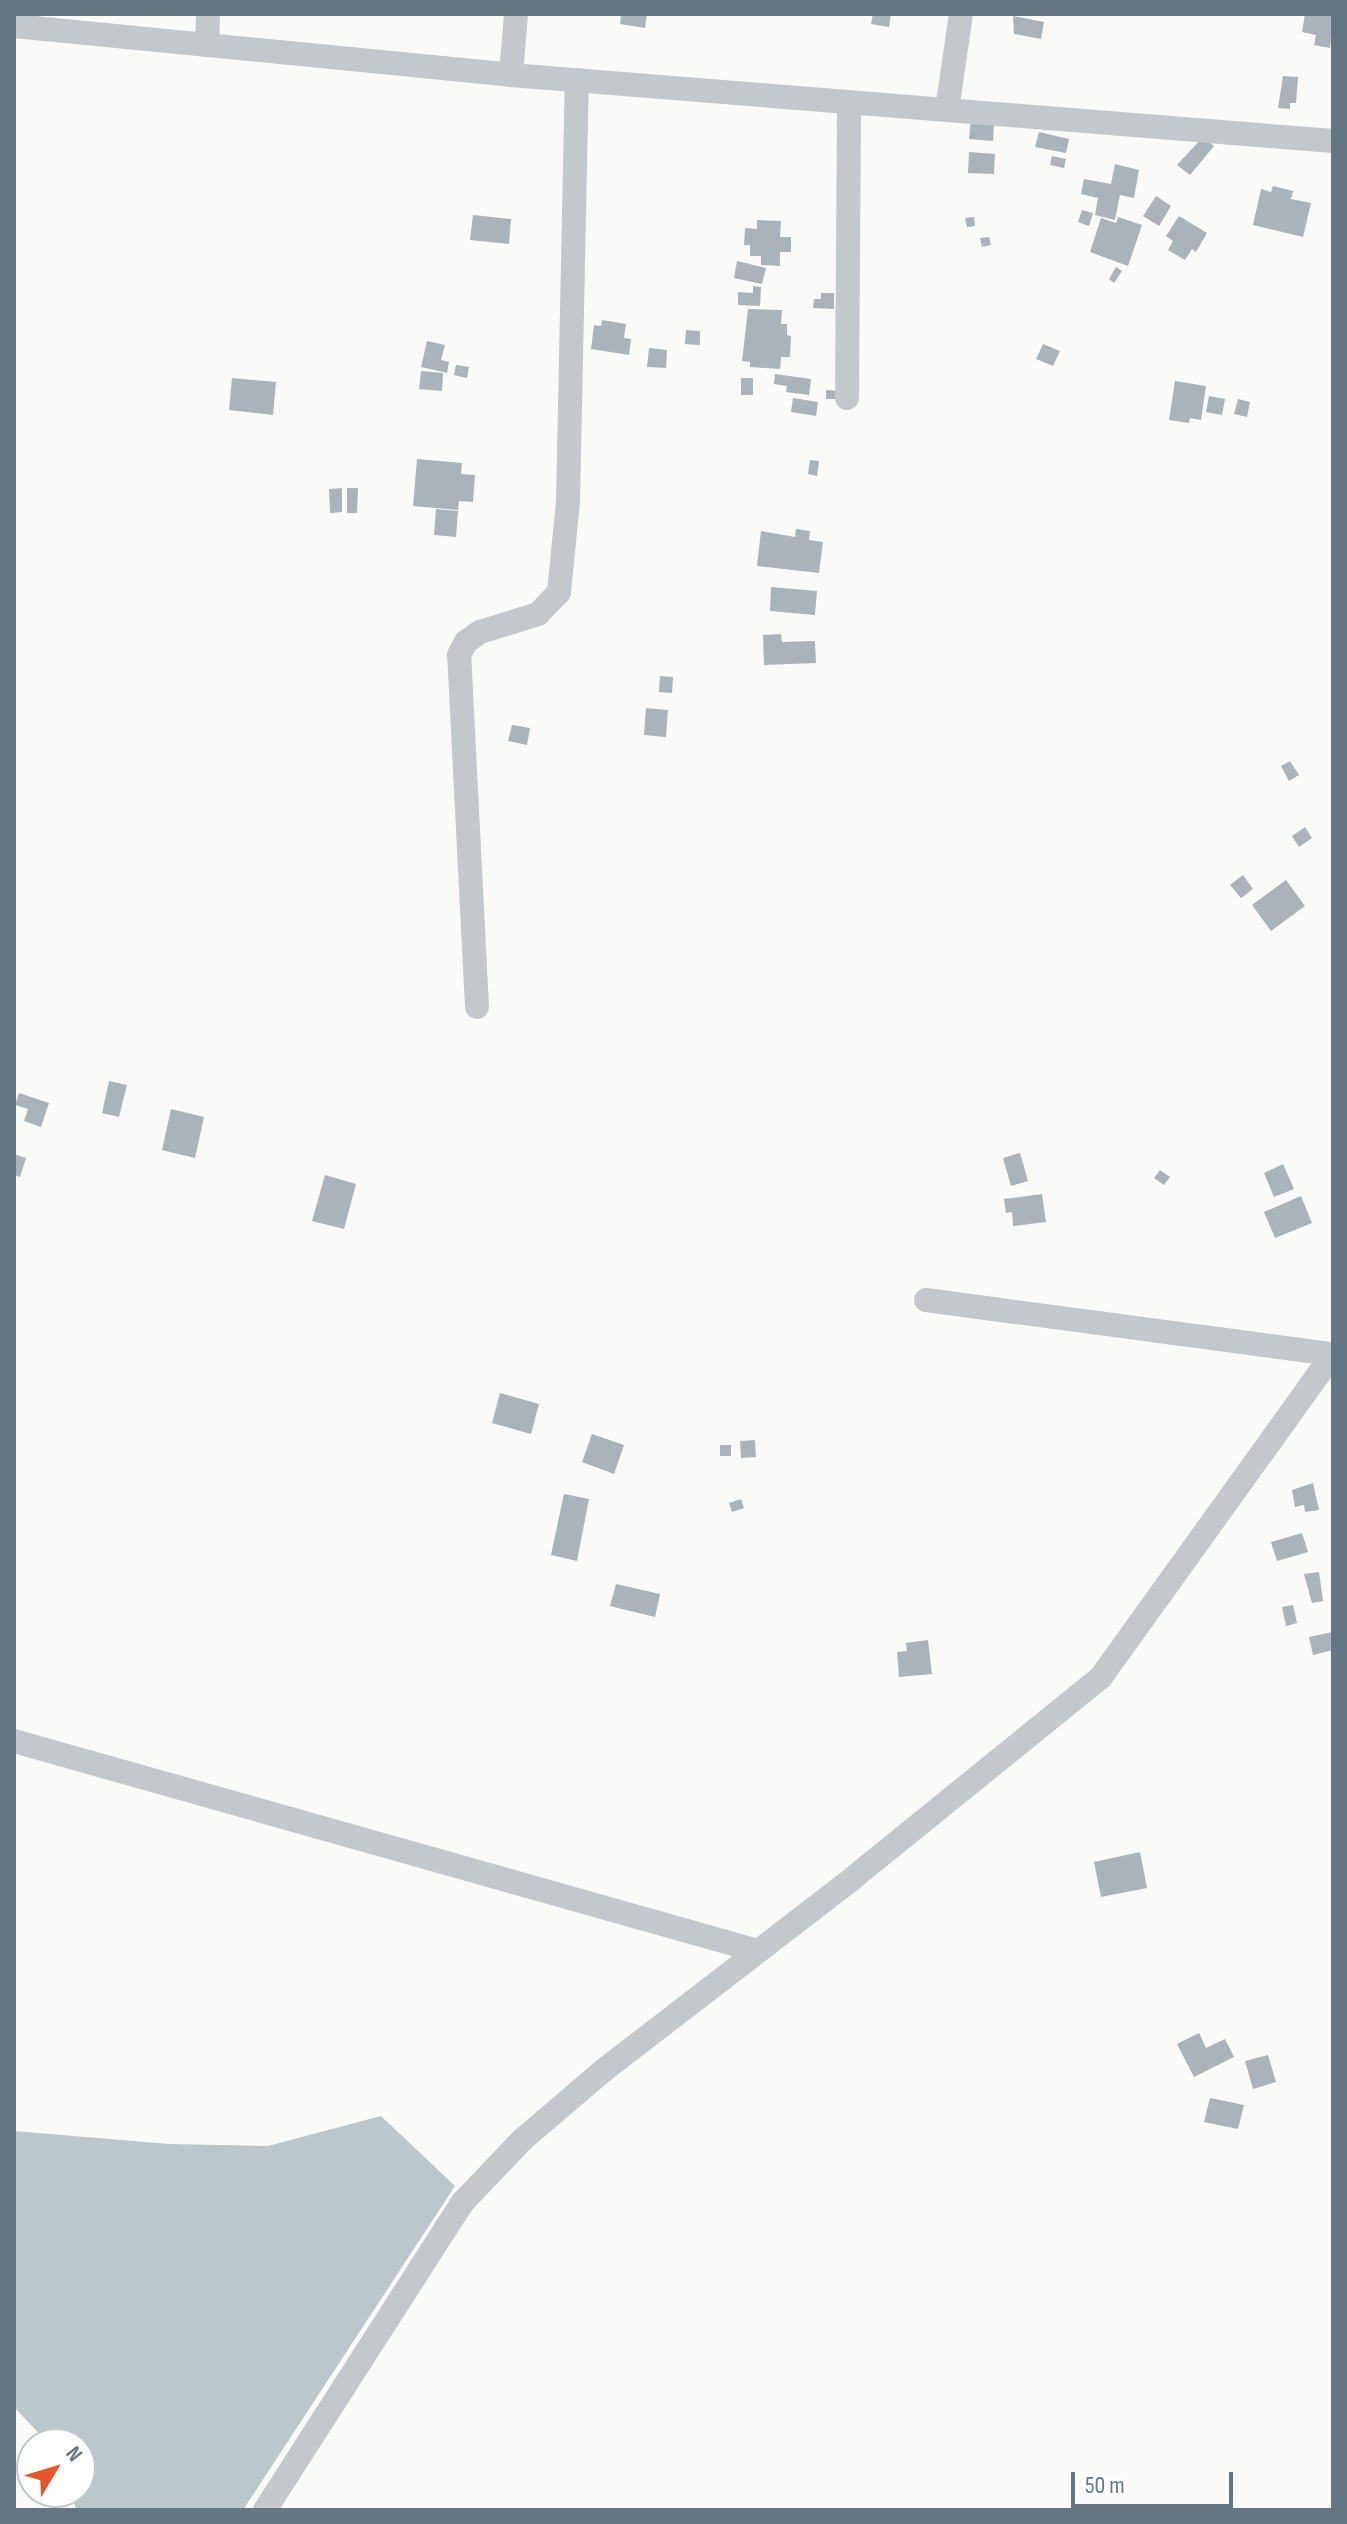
<!DOCTYPE html>
<style>
body{margin:0}
#map{position:relative;width:1347px;height:2524px;overflow:hidden;background:#fafaf8;font-family:"Sofia Sans Condensed",sans-serif}
div>[style]{position:absolute}
[style*='--x']{left:calc(var(--x)*1px);top:calc(var(--y)*1px);width:calc(var(--w)*1px);rotate:calc(var(--a)*1deg)}
.water>*{inset:0;background:#bbc7cb}
.building>*{inset:0;background:#aab3b9}
.street>*{height:24px;margin:-12px;padding:0 12px;transform-origin:12px;border-radius:12px;background:#c3c8cc}
span{translate:-50% -50%;white-space:nowrap;text-align:center;line-height:1.15;-webkit-text-stroke:8px #fff;paint-order:stroke}
.frame{position:absolute;inset:0;border:16px solid #657683;pointer-events:none}
.north{position:absolute;left:16px;top:2428px;width:80px;height:80px;box-sizing:border-box;background:#fff;border:2px solid #c1c8cd;border-radius:50%;rotate:52deg;font-size:22px;font-weight:700;line-height:32px;text-align:center;color:#657683}
.north::after{content:'';display:block;margin:auto;width:28px;height:36px;background:#e4572e;clip-path:polygon(50% 0,100% 100%,50% 72%,0 100%)}
.scale{position:absolute;left:1071px;top:2472px;width:162px;height:36px;box-sizing:border-box;border:4px solid #657683;border-top:0;padding-left:10px;font-size:24px;line-height:28px;white-space:nowrap;color:#657683;-webkit-text-stroke:6px #fff;paint-order:stroke}
</style>
<div id="map">
<div class="water">
<i style="clip-path:polygon(381px 2116px,455px 2186px,243px 2510px,77px 2510px,69px 2492px,80px 2492px,80px 2444px,49px 2444px,14px 2407px,14px 2131px,169px 2144px,268px 2146px)"></i>
</div>
<div class="building">
<i style="clip-path:polygon(621px 14px,647px 14px,645px 28px,620px 24px)"></i>
<i style="clip-path:polygon(873px 14px,891px 14px,889px 27px,871px 24px)"></i>
<i style="clip-path:polygon(1305px 14px,1333px 14px,1330px 48px,1314px 45px,1316px 35px,1302px 32px)"></i>
<i style="clip-path:polygon(1013px 16px,1044px 22px,1041px 39px,1014px 34px)"></i>
<i style="clip-path:polygon(1283px 76px,1298px 77px,1296px 103px,1290px 103px,1290px 109px,1278px 108px)"></i>
<i style="clip-path:polygon(971px 120px,994px 122px,993px 141px,969px 139px)"></i>
<i style="clip-path:polygon(1039px 132px,1069px 139px,1066px 153px,1035px 147px)"></i>
<i style="clip-path:polygon(1203px 137px,1214px 146px,1190px 175px,1177px 165px)"></i>
<i style="clip-path:polygon(969px 152px,995px 154px,994px 174px,968px 173px)"></i>
<i style="clip-path:polygon(1052px 156px,1066px 159px,1064px 168px,1050px 165px)"></i>
<i style="clip-path:polygon(1115px 164px,1139px 170px,1134px 198px,1120px 195px,1115px 220px,1095px 215px,1098px 198px,1081px 194px,1084px 179px,1111px 184px)"></i>
<i style="clip-path:polygon(1273px 186px,1293px 191px,1291px 199px,1311px 203px,1303px 237px,1253px 225px,1261px 189px,1271px 192px)"></i>
<i style="clip-path:polygon(1156px 196px,1171px 206px,1159px 226px,1143px 216px)"></i>
<i style="clip-path:polygon(1082px 210px,1093px 213px,1089px 226px,1078px 222px)"></i>
<i style="clip-path:polygon(473px 215px,511px 219px,509px 244px,470px 240px)"></i>
<i style="clip-path:polygon(1179px 216px,1207px 233px,1196px 252px,1192px 249px,1185px 260px,1168px 250px,1173px 241px,1166px 236px)"></i>
<i style="clip-path:polygon(974px 217px,975px 226px,967px 227px,965px 218px)"></i>
<i style="clip-path:polygon(1118px 217px,1142px 225px,1128px 266px,1090px 252px,1101px 218px,1116px 223px)"></i>
<i style="clip-path:polygon(757px 220px,781px 221px,780px 237px,791px 237px,791px 252px,780px 252px,780px 266px,761px 265px,761px 256px,750px 256px,750px 245px,744px 245px,745px 228px,757px 229px)"></i>
<i style="clip-path:polygon(989px 237px,991px 245px,982px 247px,980px 238px)"></i>
<i style="clip-path:polygon(737px 261px,766px 268px,762px 284px,734px 278px)"></i>
<i style="clip-path:polygon(1116px 267px,1122px 271px,1114px 283px,1109px 279px)"></i>
<i style="clip-path:polygon(753px 286px,761px 287px,760px 306px,738px 305px,738px 292px,753px 293px)"></i>
<i style="clip-path:polygon(821px 293px,834px 293px,834px 309px,813px 308px,814px 299px,821px 299px)"></i>
<i style="clip-path:polygon(748px 309px,782px 310px,781px 324px,787px 324px,787px 335px,791px 336px,790px 357px,781px 357px,780px 369px,750px 367px,750px 362px,742px 361px)"></i>
<i style="clip-path:polygon(602px 320px,626px 324px,624px 338px,631px 339px,629px 355px,591px 349px,594px 325px,601px 326px)"></i>
<i style="clip-path:polygon(686px 330px,700px 331px,700px 345px,685px 344px)"></i>
<i style="clip-path:polygon(427px 341px,445px 345px,441px 360px,449px 362px,447px 373px,421px 367px)"></i>
<i style="clip-path:polygon(1043px 344px,1060px 351px,1053px 366px,1036px 359px)"></i>
<i style="clip-path:polygon(649px 348px,667px 350px,666px 368px,647px 367px)"></i>
<i style="clip-path:polygon(456px 365px,469px 367px,467px 378px,454px 375px)"></i>
<i style="clip-path:polygon(421px 371px,443px 373px,442px 391px,419px 389px)"></i>
<i style="clip-path:polygon(775px 374px,811px 379px,809px 395px,786px 392px,787px 386px,774px 384px)"></i>
<i style="clip-path:polygon(232px 378px,276px 382px,273px 415px,229px 410px)"></i>
<i style="clip-path:polygon(741px 378px,753px 378px,753px 395px,741px 395px)"></i>
<i style="clip-path:polygon(1175px 381px,1206px 386px,1201px 420px,1190px 418px,1189px 423px,1169px 420px)"></i>
<i style="clip-path:polygon(826px 390px,838px 391px,837px 399px,826px 399px)"></i>
<i style="clip-path:polygon(1209px 396px,1225px 399px,1222px 415px,1206px 412px)"></i>
<i style="clip-path:polygon(793px 398px,818px 402px,816px 416px,791px 412px)"></i>
<i style="clip-path:polygon(1238px 399px,1250px 402px,1247px 417px,1234px 414px)"></i>
<i style="clip-path:polygon(417px 459px,462px 463px,461px 474px,475px 475px,473px 502px,459px 501px,458px 510px,413px 506px)"></i>
<i style="clip-path:polygon(810px 460px,819px 461px,817px 476px,808px 474px)"></i>
<i style="clip-path:polygon(342px 488px,342px 512px,330px 513px,329px 489px)"></i>
<i style="clip-path:polygon(347px 488px,358px 488px,357px 513px,347px 513px)"></i>
<i style="clip-path:polygon(436px 509px,458px 511px,456px 537px,434px 535px)"></i>
<i style="clip-path:polygon(796px 529px,810px 531px,809px 540px,823px 542px,819px 573px,757px 566px,761px 531px,795px 537px)"></i>
<i style="clip-path:polygon(771px 587px,817px 591px,815px 615px,770px 611px)"></i>
<i style="clip-path:polygon(781px 634px,782px 642px,815px 641px,816px 663px,764px 665px,763px 635px)"></i>
<i style="clip-path:polygon(660px 676px,673px 677px,672px 693px,659px 692px)"></i>
<i style="clip-path:polygon(646px 708px,668px 710px,666px 737px,644px 735px)"></i>
<i style="clip-path:polygon(512px 725px,530px 728px,527px 745px,508px 741px)"></i>
<i style="clip-path:polygon(1290px 761px,1299px 775px,1289px 781px,1281px 766px)"></i>
<i style="clip-path:polygon(1305px 827px,1312px 838px,1299px 847px,1292px 836px)"></i>
<i style="clip-path:polygon(1243px 875px,1253px 889px,1241px 898px,1230px 885px)"></i>
<i style="clip-path:polygon(1286px 880px,1305px 906px,1271px 931px,1252px 905px)"></i>
<i style="clip-path:polygon(109px 1081px,127px 1085px,119px 1117px,102px 1113px)"></i>
<i style="clip-path:polygon(19px 1093px,49px 1103px,41px 1127px,24px 1121px,28px 1109px,15px 1105px)"></i>
<i style="clip-path:polygon(171px 1109px,204px 1117px,195px 1158px,162px 1150px)"></i>
<i style="clip-path:polygon(1020px 1153px,1028px 1181px,1011px 1186px,1003px 1158px)"></i>
<i style="clip-path:polygon(14px 1154px,26px 1158px,20px 1177px,14px 1175px)"></i>
<i style="clip-path:polygon(1283px 1164px,1294px 1189px,1274px 1197px,1264px 1173px)"></i>
<i style="clip-path:polygon(1160px 1170px,1170px 1177px,1164px 1185px,1154px 1178px)"></i>
<i style="clip-path:polygon(325px 1175px,356px 1184px,344px 1229px,312px 1221px)"></i>
<i style="clip-path:polygon(1042px 1194px,1046px 1222px,1013px 1226px,1012px 1212px,1006px 1213px,1004px 1199px)"></i>
<i style="clip-path:polygon(1301px 1196px,1312px 1223px,1275px 1238px,1264px 1212px)"></i>
<i style="clip-path:polygon(500px 1393px,539px 1404px,531px 1434px,492px 1423px)"></i>
<i style="clip-path:polygon(592px 1434px,624px 1445px,614px 1474px,582px 1462px)"></i>
<i style="clip-path:polygon(755px 1440px,756px 1457px,741px 1458px,740px 1441px)"></i>
<i style="clip-path:polygon(720px 1445px,731px 1445px,731px 1456px,720px 1456px)"></i>
<i style="clip-path:polygon(1313px 1483px,1319px 1510px,1305px 1512px,1304px 1505px,1295px 1507px,1292px 1490px)"></i>
<i style="clip-path:polygon(564px 1494px,589px 1499px,577px 1561px,551px 1555px)"></i>
<i style="clip-path:polygon(741px 1499px,744px 1508px,732px 1512px,729px 1503px)"></i>
<i style="clip-path:polygon(1302px 1533px,1308px 1552px,1277px 1561px,1271px 1542px)"></i>
<i style="clip-path:polygon(1319px 1572px,1323px 1601px,1312px 1603px,1304px 1574px)"></i>
<i style="clip-path:polygon(616px 1584px,660px 1594px,655px 1617px,610px 1606px)"></i>
<i style="clip-path:polygon(1293px 1605px,1297px 1623px,1286px 1626px,1282px 1607px)"></i>
<i style="clip-path:polygon(1333px 1632px,1333px 1650px,1313px 1655px,1309px 1637px)"></i>
<i style="clip-path:polygon(928px 1640px,932px 1674px,899px 1677px,897px 1652px,907px 1651px,906px 1643px)"></i>
<i style="clip-path:polygon(1140px 1852px,1147px 1888px,1101px 1897px,1094px 1862px)"></i>
<i style="clip-path:polygon(1199px 2033px,1206px 2048px,1225px 2039px,1234px 2057px,1194px 2077px,1177px 2044px)"></i>
<i style="clip-path:polygon(1268px 2055px,1276px 2082px,1253px 2089px,1245px 2061px)"></i>
<i style="clip-path:polygon(1210px 2098px,1244px 2105px,1238px 2129px,1204px 2122px)"></i>
</div>
<div class="street">
<i style="--x:14;--y:26;--w:499;--a:5.6"></i>
<i style="--x:511;--y:75;--w:825;--a:4.59"></i>
<i style="--x:207;--y:45;--w:31;--a:-88"></i>
<i style="--x:511;--y:75;--w:61;--a:-85.3"></i>
<i style="--x:947;--y:110;--w:97;--a:-81.7"></i>
<i style="--x:847;--y:398;--w:296;--a:-89.6"></i>
<i style="--x:477;--y:1007;--w:352;--a:-92.9"></i>
<i style="--x:459;--y:655;--w:15;--a:-62"></i>
<i style="--x:466;--y:642;--w:17;--a:-36"></i>
<i style="--x:480;--y:632;--w:61;--a:-17.2"></i>
<i style="--x:538;--y:614;--w:30;--a:-46"></i>
<i style="--x:559;--y:592;--w:90;--a:-84.3"></i>
<i style="--x:568;--y:502;--w:422;--a:-88.8"></i>
<i style="--x:926;--y:1300;--w:411;--a:7.6"></i>
<i style="--x:14;--y:1741;--w:773;--a:15.76"></i>
<i style="--x:265;--y:2510;--w:366;--a:-57.3"></i>
<i style="--x:463;--y:2202;--w:86;--a:-46.4"></i>
<i style="--x:522;--y:2140;--w:108;--a:-40.5"></i>
<i style="--x:604;--y:2070;--w:314;--a:-37.6"></i>
<i style="--x:853;--y:1878;--w:319;--a:-39"></i>
<i style="--x:1101;--y:1677;--w:398;--a:-54.3"></i>
</div>
<div class="frame"></div>
<div class="north">N</div>
<div class="scale">50 m</div>
</div>
